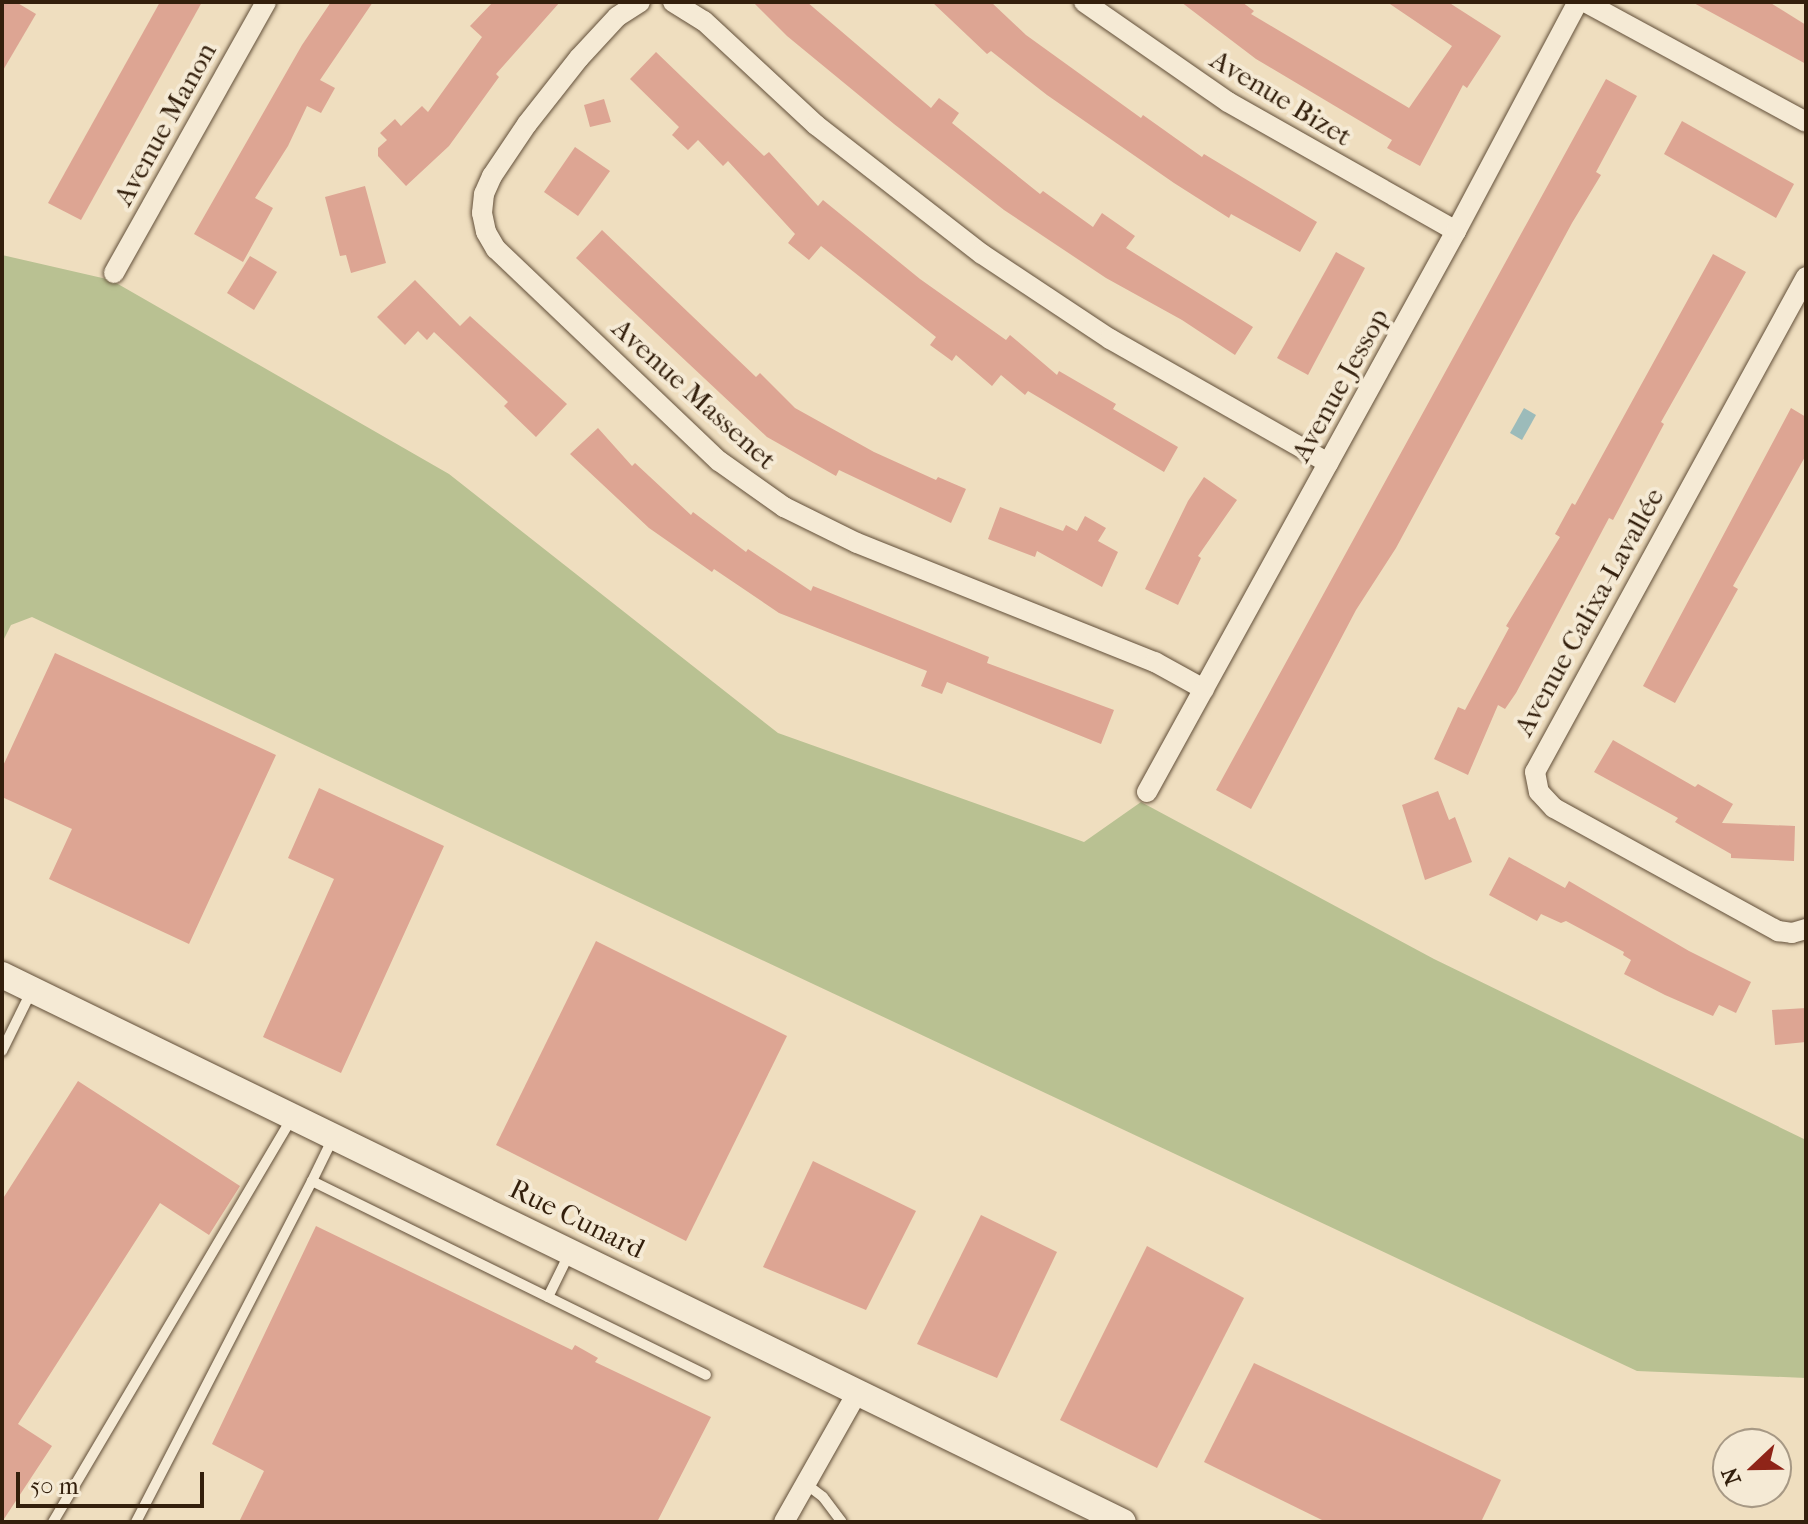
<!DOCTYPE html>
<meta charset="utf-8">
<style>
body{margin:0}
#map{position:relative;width:1808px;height:1524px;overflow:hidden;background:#efdebf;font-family:"IM FELL French Canon",serif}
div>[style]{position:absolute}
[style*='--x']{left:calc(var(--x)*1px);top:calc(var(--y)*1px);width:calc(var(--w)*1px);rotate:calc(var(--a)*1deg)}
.green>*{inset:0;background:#b9c192}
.water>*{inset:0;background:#9cbbba}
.building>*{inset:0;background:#dda593}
.roads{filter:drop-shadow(0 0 2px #624f39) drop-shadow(0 0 2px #624f39)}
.service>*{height:10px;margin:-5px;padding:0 5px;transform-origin:5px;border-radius:5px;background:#f5ead5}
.minor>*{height:20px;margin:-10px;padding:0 10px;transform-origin:10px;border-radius:10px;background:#f5ead5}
.tertiary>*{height:26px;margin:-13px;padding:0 13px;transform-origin:13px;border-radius:13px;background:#f5ead5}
span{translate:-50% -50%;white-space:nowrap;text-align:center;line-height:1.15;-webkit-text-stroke:8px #f5ead5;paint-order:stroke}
.street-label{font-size:28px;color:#331f0c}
.frame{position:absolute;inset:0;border:4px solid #331f0c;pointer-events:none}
.north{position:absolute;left:1712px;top:1428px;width:80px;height:80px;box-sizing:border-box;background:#f5ead5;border:2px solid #a79985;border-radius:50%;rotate:248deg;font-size:22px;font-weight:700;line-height:32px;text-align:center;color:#331f0c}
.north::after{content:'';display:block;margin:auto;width:28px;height:36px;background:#8f2418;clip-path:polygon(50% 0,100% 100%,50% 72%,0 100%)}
.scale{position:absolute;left:16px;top:1472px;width:188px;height:36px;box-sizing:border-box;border:4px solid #331f0c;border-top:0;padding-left:10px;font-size:24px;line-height:28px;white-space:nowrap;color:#331f0c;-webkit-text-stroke:6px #f5ead5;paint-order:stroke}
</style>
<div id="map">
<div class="green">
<i style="clip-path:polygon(2px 255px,111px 280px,449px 474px,778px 733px,1084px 842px,1141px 802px,1434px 959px,1806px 1140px,1806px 1378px,1637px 1371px,32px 617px,11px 625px,2px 643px)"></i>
</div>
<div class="water">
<i style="clip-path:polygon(1524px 408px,1536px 415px,1522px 440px,1510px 433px)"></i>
</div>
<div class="building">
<i style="clip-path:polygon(2px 2px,16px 2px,36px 14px,2px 72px)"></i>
<i style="clip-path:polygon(160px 2px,202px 2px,81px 220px,48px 203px)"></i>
<i style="clip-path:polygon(331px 2px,373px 2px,320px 80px,335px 88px,321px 113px,307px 106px,288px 146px,255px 198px,273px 208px,243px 262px,194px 234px,302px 45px)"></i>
<i style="clip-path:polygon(493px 2px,560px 2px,496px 74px,499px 77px,449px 146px,406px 186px,378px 156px,378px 148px,387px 140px,380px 133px,395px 119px,401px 126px,422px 106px,428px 112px,482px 37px,470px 26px)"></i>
<i style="clip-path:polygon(753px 2px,807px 2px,931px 108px,939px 98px,959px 113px,952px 123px,1040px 194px,1043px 191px,1093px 227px,1102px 213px,1135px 236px,1126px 248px,1253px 327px,1235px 355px,1182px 320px,1106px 278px,1004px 210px,894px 124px,787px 36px)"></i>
<i style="clip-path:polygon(932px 2px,991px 2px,1026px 35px,1141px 118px,1143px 115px,1202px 157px,1204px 154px,1317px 222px,1300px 252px,1231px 214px,1229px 218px,1174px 183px,1047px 95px,991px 51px,987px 54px)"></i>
<i style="clip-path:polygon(1181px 2px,1242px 2px,1254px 11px,1251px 14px,1409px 108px,1452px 46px,1387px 2px,1448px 2px,1501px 36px,1467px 88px,1463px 85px,1420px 166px,1387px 148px,1392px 140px,1256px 59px)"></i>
<i style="clip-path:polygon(1692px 2px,1769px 2px,1806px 25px,1806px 64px)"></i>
<i style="clip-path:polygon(656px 52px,764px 156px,769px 152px,818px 206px,823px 200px,920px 279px,1006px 340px,1010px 335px,1057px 375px,1059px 371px,1116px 404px,1113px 409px,1178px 447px,1164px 472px,1028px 391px,1025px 395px,1001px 375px,992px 386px,956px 355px,952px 361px,930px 345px,936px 337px,821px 246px,809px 260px,788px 243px,795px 234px,728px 161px,723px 166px,698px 140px,688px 150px,672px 135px,679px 127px,630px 79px)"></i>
<i style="clip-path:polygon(1606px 79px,1637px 96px,1596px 172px,1601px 175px,1572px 223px,1396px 548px,1356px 610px,1251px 809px,1216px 790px)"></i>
<i style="clip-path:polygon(604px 99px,611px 122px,590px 127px,584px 105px)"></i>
<i style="clip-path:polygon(1682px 121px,1794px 184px,1776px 218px,1664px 154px)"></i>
<i style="clip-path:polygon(575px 147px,610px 171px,578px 216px,544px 192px)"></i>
<i style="clip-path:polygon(365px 186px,386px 263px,351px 273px,346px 255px,340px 256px,325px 197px)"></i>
<i style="clip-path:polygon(602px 230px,756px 377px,760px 373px,795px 408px,874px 452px,936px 480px,938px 477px,966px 489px,951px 523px,839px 470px,836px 476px,767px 437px,576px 258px)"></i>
<i style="clip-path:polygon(1336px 252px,1365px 268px,1308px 375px,1277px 358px)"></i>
<i style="clip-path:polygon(1713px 254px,1746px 272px,1661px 422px,1664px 424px,1613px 520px,1609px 518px,1516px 693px,1505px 709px,1498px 705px,1468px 775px,1434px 759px,1458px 707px,1465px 710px,1509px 628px,1506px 626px,1560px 537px,1555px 534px,1572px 503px,1575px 505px)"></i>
<i style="clip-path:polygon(250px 256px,277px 272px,254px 310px,227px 293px)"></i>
<i style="clip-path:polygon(415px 280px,460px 326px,470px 316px,567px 404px,536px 437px,504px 406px,508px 402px,434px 332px,427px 340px,418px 331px,405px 345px,377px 317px)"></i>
<i style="clip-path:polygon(1791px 408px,1806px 417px,1806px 455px,1733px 586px,1738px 589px,1675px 703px,1643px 686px)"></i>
<i style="clip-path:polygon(598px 428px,632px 466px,635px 463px,691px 515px,693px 512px,746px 552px,748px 549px,811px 591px,813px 586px,989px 657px,987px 663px,1114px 710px,1101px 744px,947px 682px,942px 694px,921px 686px,927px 671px,779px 613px,714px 569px,712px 572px,649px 528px,570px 454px)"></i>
<i style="clip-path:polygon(1204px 477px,1237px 500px,1198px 556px,1201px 558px,1178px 605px,1145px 589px,1188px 501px)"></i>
<i style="clip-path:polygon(1000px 507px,1063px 531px,1066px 525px,1077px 531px,1085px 516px,1106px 528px,1098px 541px,1118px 552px,1102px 587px,1037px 551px,1035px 557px,988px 539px)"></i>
<i style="clip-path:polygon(55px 653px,276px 755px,189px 944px,49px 879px,72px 829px,2px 797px,2px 768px)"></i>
<i style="clip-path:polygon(1613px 740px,1695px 787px,1698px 784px,1733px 804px,1722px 823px,1795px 826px,1794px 861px,1731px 858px,1731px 854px,1675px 822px,1678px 818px,1594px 772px)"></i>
<i style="clip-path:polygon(319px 788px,444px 846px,341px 1073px,263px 1037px,334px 879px,288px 858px)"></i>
<i style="clip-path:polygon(1438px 791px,1449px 820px,1455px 817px,1472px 862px,1425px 880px,1402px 805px)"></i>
<i style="clip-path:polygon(1509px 857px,1565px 888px,1569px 881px,1689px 951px,1751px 982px,1736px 1013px,1719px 1005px,1713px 1016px,1665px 995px,1624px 974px,1631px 960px,1623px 955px,1624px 952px,1566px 921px,1561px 923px,1541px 914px,1537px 921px,1489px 895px)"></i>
<i style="clip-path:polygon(596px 941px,787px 1036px,686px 1241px,496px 1145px)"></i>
<i style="clip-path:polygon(1806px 1008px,1806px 1042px,1775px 1045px,1772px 1010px)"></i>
<i style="clip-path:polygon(78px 1081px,240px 1186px,209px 1235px,160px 1203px,18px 1424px,52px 1446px,2px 1522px,2px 1200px)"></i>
<i style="clip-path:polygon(813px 1161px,916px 1211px,866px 1310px,763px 1267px)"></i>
<i style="clip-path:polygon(981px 1215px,1057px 1252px,997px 1378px,917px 1344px)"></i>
<i style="clip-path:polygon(316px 1226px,572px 1350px,575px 1345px,598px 1358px,595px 1362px,711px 1417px,657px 1522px,239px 1522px,264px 1471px,212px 1444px)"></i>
<i style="clip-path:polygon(1147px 1246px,1244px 1298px,1157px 1468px,1060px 1420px)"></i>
<i style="clip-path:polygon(1254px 1363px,1501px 1480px,1481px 1522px,1326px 1522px,1204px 1462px)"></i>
</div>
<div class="roads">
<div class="service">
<i style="--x:2;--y:1051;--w:66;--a:-63.8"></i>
<i style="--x:333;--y:1138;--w:48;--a:116"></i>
<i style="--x:312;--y:1181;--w:439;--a:26.2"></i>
<i style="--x:548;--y:1297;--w:50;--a:-63.9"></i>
<i style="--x:806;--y:1484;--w:21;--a:37"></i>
<i style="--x:823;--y:1497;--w:31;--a:53"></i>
<i style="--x:53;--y:1522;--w:469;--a:-59.4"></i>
<i style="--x:136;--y:1522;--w:384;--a:-62.7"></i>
</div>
<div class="minor">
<i style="--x:640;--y:2;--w:27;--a:147"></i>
<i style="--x:617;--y:17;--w:56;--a:132.8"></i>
<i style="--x:579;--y:58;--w:84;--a:128.2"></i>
<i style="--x:527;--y:124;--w:63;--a:123.9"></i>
<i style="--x:492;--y:176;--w:20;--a:114"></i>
<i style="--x:484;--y:194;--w:19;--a:96"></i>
<i style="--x:482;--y:213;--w:19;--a:78"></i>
<i style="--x:486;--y:232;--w:20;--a:60"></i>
<i style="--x:496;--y:249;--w:308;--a:43.6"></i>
<i style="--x:719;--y:461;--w:80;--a:35.3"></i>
<i style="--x:784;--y:507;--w:81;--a:26.3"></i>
<i style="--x:857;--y:543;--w:321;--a:21.8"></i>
<i style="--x:1155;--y:662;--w:56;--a:28.9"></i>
<i style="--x:673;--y:2;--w:36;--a:32"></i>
<i style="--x:704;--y:21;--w:153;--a:42.9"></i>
<i style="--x:816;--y:125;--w:210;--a:37.9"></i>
<i style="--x:982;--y:254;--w:154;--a:33.6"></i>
<i style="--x:1110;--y:339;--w:251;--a:29.6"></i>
<i style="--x:1084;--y:2;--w:175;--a:34.8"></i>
<i style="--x:1228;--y:102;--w:262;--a:29.5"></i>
<i style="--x:1585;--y:2;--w:251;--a:28.5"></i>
<i style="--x:114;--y:273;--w:311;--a:-60.7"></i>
<i style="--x:1806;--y:277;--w:564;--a:118.7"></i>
<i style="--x:1535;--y:772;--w:20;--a:79"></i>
<i style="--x:1539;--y:792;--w:22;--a:47"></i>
<i style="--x:1554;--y:808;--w:256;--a:28.8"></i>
<i style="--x:1778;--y:931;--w:14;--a:8"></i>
<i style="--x:1792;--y:933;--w:15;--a:-16"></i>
<i style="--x:1147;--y:792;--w:640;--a:-61.15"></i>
<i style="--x:1456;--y:231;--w:259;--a:-62"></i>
<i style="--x:784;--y:1522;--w:150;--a:-60.5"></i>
</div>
<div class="tertiary">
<i style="--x:2;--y:975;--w:1247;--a:26.01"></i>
</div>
</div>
<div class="street-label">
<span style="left:1281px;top:98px;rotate:31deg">Avenue Bizet</span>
<span style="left:165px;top:124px;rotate:-61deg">Avenue Manon</span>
<span style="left:1340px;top:385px;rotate:-61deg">Avenue Jessop</span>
<span style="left:694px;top:394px;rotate:42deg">Avenue Massenet</span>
<span style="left:1589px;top:612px;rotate:-61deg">Avenue Calixa-Lavallée</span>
<span style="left:577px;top:1219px;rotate:26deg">Rue Cunard</span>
</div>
<div class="frame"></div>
<div class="north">N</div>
<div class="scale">50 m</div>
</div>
